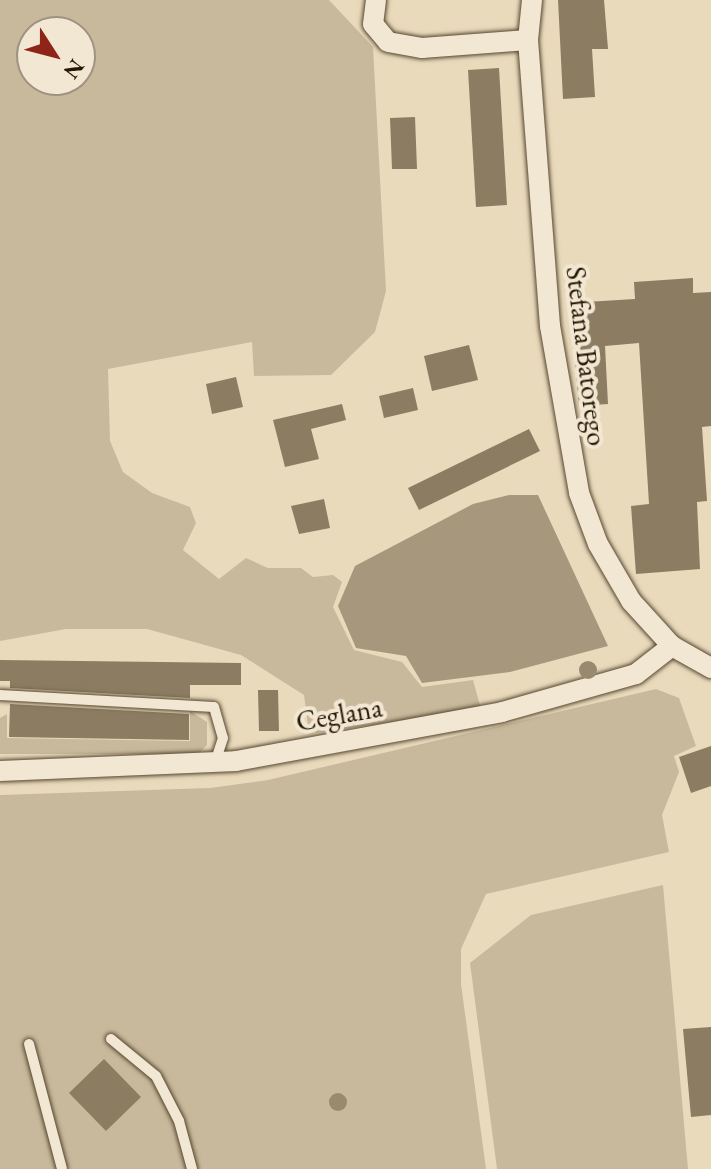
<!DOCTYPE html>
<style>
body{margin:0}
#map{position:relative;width:711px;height:1169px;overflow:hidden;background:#eadabc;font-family:"EB Garamond",serif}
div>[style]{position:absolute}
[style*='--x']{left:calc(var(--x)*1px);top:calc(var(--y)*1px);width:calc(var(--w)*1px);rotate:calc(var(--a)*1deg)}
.green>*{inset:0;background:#c9b99c}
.water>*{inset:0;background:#a7977c}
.building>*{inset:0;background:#8b7c62}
.roads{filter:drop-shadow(0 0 2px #564730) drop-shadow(0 0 2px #564730)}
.service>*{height:10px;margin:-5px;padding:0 5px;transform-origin:5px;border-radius:5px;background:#f1e7d3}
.minor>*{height:20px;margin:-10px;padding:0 10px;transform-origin:10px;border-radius:10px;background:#f1e7d3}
.trees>*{width:18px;height:18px;margin:-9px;border-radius:50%;background:#99896f}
span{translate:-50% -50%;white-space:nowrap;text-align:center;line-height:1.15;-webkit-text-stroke:8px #f1e7d3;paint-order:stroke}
.street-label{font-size:28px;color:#251601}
.north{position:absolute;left:16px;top:16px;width:80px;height:80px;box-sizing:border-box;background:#f1e7d3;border:2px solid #9f937f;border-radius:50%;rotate:126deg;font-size:22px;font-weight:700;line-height:32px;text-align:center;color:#251601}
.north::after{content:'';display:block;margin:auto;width:28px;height:36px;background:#8f2418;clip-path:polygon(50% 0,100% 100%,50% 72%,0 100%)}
</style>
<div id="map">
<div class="green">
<i style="clip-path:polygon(evenodd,0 0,329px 0,373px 47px,386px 291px,375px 332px,331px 375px,254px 376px,252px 342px,108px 369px,110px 441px,123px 472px,152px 493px,190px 507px,196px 523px,183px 550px,219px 579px,246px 558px,268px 568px,301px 568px,313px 577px,333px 575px,342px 582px,333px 607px,354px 650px,402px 662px,422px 687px,473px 680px,481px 709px,309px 734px,304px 695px,241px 655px,147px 629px,66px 629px,0 641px,0 0,32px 32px,80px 32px,80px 80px,32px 80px,32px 32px)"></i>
<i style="clip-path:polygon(656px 689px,679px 698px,696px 746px,674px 756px,679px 772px,662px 815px,669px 852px,486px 894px,461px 949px,461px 984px,486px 1169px,0 1169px,0 795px,210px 788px,268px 780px)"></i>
<i style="clip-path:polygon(190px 711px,207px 722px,207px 745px,198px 754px,0 754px,0 718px,7px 714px,7px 738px,190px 741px)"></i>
<i style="clip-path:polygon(663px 885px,688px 1169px,497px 1169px,470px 963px,531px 915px)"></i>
</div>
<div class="water">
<i style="clip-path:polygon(509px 495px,538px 495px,608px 646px,510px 672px,422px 683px,406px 656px,356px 648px,338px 606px,355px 566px,473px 504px)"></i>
</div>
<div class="building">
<i style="clip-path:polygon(558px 0,604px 0,608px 49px,592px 49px,595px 97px,563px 99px)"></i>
<i style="clip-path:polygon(499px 68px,507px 205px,476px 207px,468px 70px)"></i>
<i style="clip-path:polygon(415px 117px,417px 169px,392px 169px,390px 118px)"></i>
<i style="clip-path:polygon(693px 278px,693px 293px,711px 292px,711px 426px,702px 427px,707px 501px,697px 502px,700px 569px,636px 574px,631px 506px,649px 504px,639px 343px,605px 346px,608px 404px,579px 406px,570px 303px,635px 299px,634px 282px)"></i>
<i style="clip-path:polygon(469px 345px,478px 380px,432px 391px,424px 356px)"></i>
<i style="clip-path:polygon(236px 377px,243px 407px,212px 414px,206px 384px)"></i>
<i style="clip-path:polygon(413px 388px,418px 410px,384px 418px,379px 396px)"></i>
<i style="clip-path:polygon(342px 404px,346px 420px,311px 429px,319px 459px,285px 467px,273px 420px)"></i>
<i style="clip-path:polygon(529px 429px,540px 451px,419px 510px,408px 488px)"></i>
<i style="clip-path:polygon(324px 499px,330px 528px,299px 534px,291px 506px)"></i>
<i style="clip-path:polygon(0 660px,241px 663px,241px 685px,190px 685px,190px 698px,10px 688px,10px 681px,0 681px)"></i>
<i style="clip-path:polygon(258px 690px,278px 690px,279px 731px,259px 731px)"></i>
<i style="clip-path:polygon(10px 704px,189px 714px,189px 740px,9px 737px)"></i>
<i style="clip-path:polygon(711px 746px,711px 786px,691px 793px,679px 757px)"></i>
<i style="clip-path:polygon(711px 1027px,711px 1115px,691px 1117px,683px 1029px)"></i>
<i style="clip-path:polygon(104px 1059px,141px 1097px,106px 1131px,69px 1093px)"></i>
</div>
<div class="roads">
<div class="service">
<i style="--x:0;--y:695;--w:214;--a:3.2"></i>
<i style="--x:214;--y:707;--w:32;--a:74"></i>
<i style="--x:223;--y:738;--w:25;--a:108"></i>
<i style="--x:111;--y:1039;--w:58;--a:39.4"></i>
<i style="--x:156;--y:1076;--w:51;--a:62.9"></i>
<i style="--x:179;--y:1121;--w:50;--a:74.8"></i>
<i style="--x:29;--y:1044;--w:129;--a:75.2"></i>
</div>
<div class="minor">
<i style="--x:376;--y:0;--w:24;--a:97"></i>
<i style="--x:373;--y:24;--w:23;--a:50"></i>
<i style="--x:388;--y:42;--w:35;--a:10"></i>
<i style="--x:422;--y:48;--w:106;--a:-4.3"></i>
<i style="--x:532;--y:0;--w:40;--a:95.7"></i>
<i style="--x:528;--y:40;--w:287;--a:85.6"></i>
<i style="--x:550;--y:326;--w:169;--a:80.1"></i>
<i style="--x:579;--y:493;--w:54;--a:69.6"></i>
<i style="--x:598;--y:544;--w:66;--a:59.9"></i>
<i style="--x:631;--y:601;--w:61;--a:47.7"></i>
<i style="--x:672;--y:646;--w:45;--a:29.4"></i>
<i style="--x:0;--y:771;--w:236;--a:-2.4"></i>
<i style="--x:236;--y:761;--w:270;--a:-10.4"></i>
<i style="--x:502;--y:712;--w:139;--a:-15.8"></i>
<i style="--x:636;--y:674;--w:46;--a:-37.9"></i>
</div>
</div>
<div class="trees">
<i style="left:588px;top:670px"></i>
<i style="left:338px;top:1102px"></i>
</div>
<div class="street-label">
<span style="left:587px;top:356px;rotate:83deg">Stefana Batorego</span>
<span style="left:339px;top:714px;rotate:-10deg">Ceglana</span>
</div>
<div class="north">N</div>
</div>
